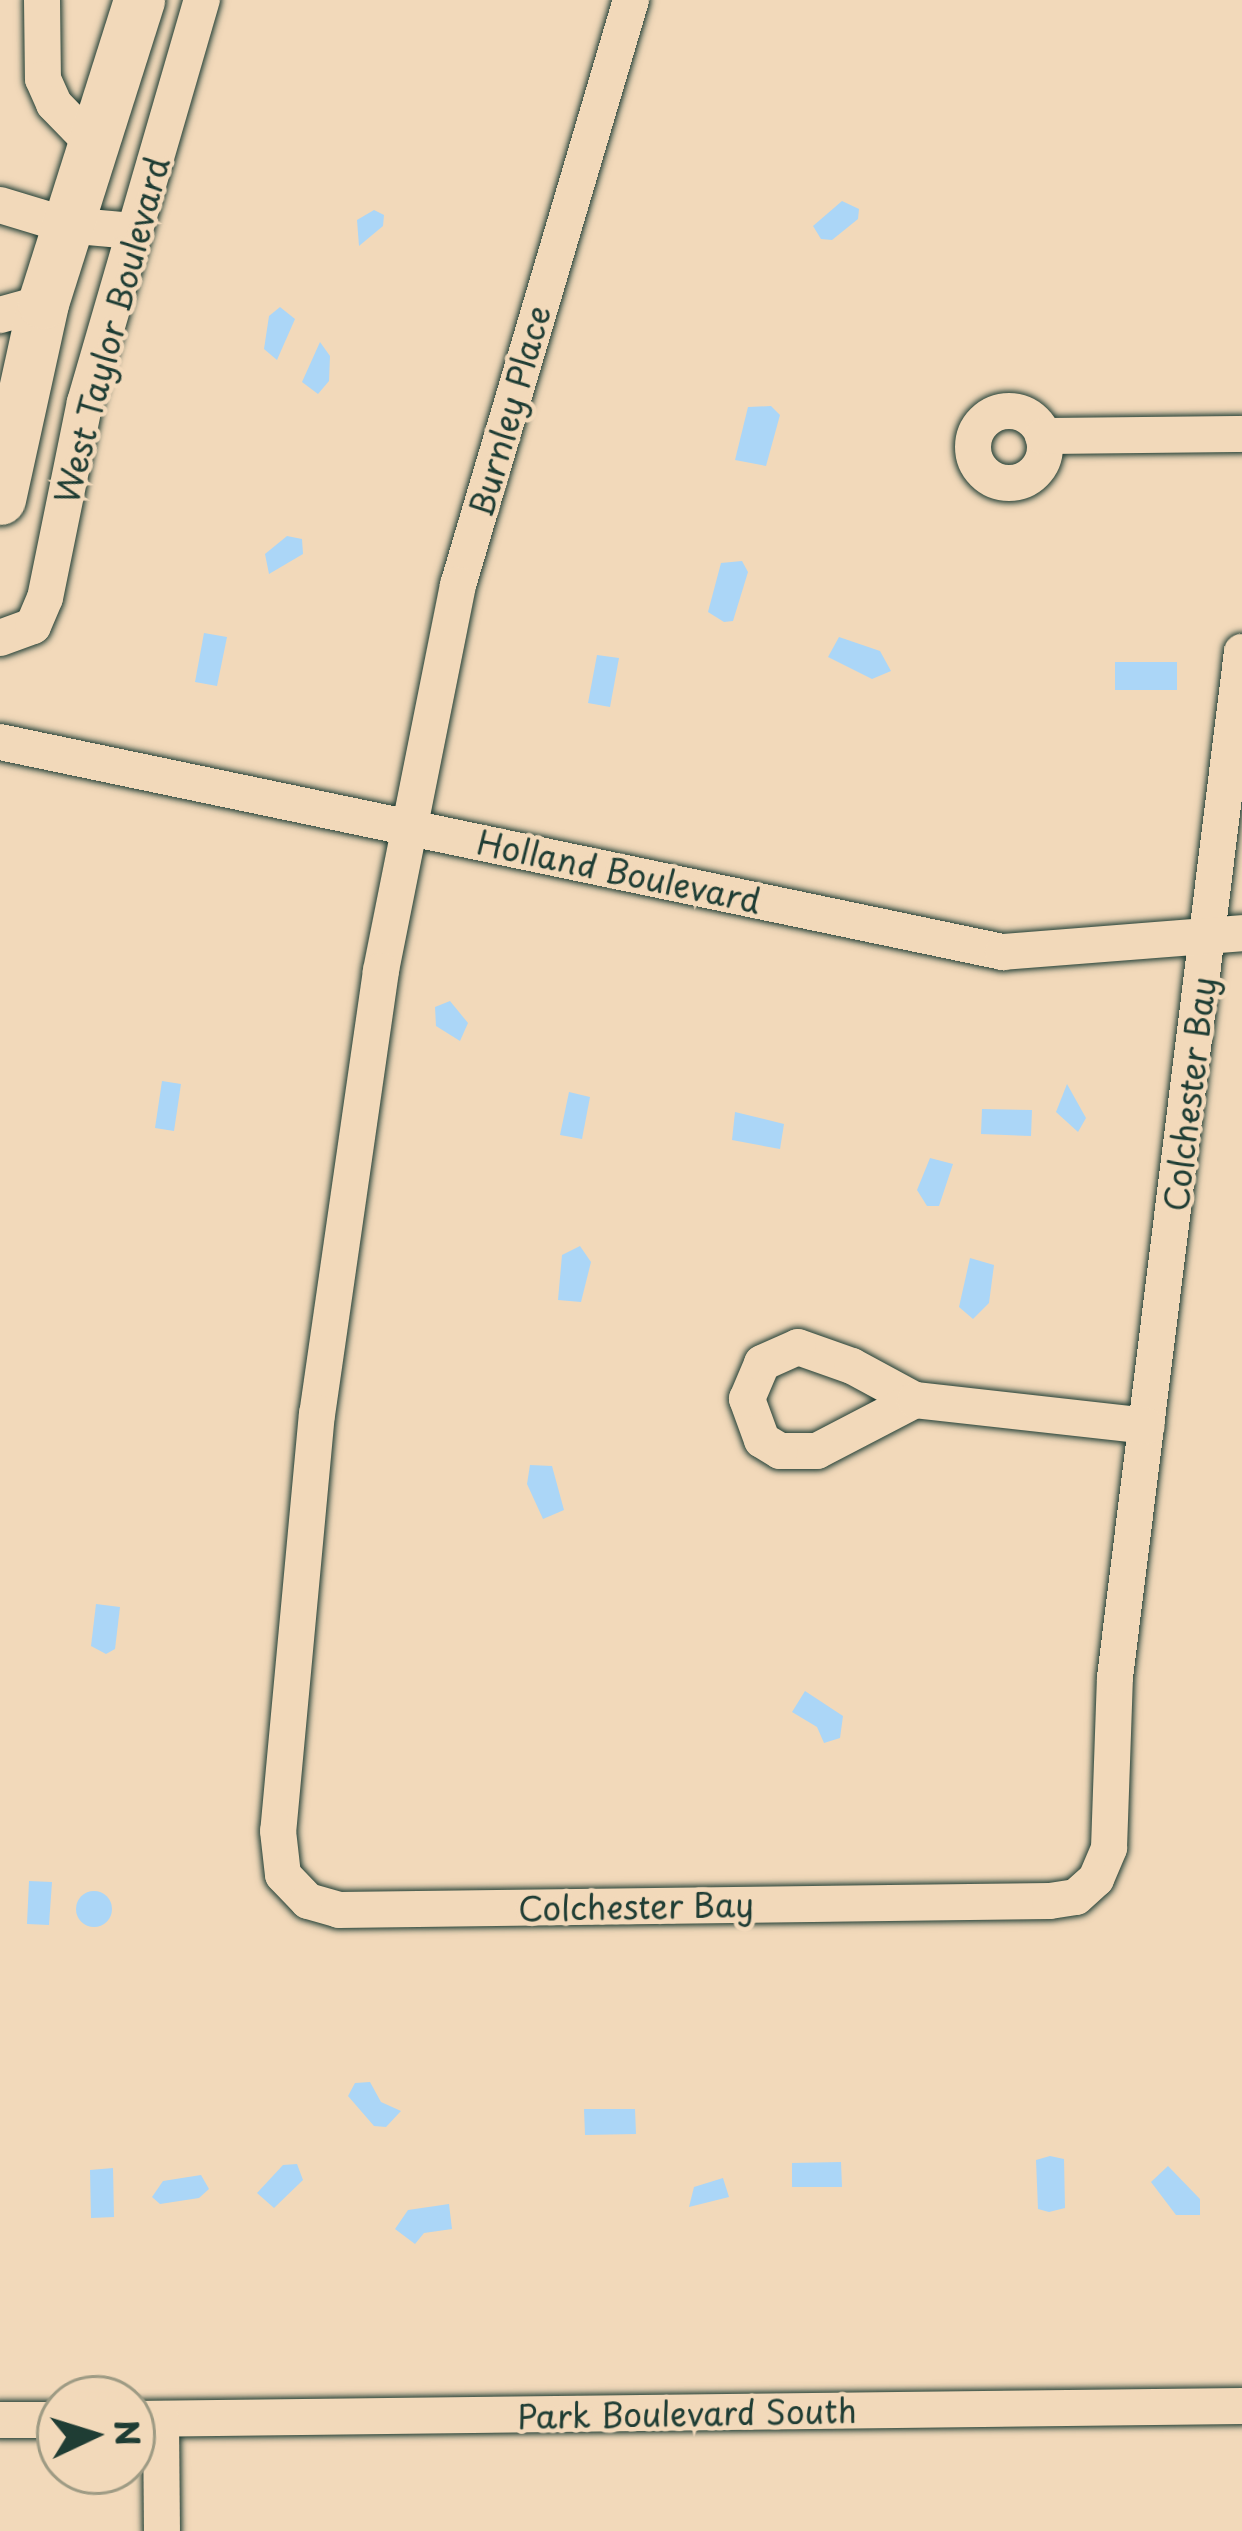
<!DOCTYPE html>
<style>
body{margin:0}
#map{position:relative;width:1242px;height:2531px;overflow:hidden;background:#f2d9ba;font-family:"Playpen Sans",sans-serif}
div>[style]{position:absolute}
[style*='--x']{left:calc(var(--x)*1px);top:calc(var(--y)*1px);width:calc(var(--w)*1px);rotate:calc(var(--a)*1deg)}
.water>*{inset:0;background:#abd6f7}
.round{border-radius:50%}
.roads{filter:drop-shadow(0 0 3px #1f3d34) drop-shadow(0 0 3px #1f3d34)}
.street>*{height:36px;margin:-18px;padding:0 18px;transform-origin:18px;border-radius:18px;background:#f2d9ba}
.street>.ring{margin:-18px;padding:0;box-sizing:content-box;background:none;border:36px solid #f2d9ba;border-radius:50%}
.secondary>*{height:51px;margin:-25.5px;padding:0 25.5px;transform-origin:25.5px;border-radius:25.5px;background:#f2d9ba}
span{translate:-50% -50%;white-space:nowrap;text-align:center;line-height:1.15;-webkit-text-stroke:9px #f2d9ba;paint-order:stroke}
.street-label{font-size:33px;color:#1f3d34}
.north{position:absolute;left:36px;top:2375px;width:120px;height:120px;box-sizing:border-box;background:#f2d9ba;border:3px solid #9e9b84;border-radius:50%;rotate:86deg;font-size:33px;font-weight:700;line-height:48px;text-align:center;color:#1f3d34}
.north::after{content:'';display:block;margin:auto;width:42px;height:54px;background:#1f3d34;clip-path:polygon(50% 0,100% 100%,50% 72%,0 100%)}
</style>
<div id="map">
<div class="water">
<i style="clip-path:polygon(842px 201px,859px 209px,858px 219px,832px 240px,821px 239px,813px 226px)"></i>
<i style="clip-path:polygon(374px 210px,384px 215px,383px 226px,359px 246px,357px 220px)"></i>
<i style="clip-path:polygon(280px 307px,295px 319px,277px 360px,264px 349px,269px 316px)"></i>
<i style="clip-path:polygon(320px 342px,330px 356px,329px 381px,318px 394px,302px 382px)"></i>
<i style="clip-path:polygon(771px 406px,780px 415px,766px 466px,735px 460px,748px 407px)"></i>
<i style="clip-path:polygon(287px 536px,302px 539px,303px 554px,269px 574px,265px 554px)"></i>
<i style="clip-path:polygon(742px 561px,748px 572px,733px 621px,724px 622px,708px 612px,721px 563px)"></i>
<i style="clip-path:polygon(204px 633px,227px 637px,217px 686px,195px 682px)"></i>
<i style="clip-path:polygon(839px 637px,880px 651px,891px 671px,872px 679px,828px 657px)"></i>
<i style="clip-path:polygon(597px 655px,619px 658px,610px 707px,588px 703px)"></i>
<i style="clip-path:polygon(1115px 662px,1177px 662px,1177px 690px,1115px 690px)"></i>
<i style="clip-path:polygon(450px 1001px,468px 1023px,460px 1041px,436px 1026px,435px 1007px)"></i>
<i style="clip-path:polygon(162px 1081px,181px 1084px,174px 1131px,155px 1128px)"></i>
<i style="clip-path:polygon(1067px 1084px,1086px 1118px,1078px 1132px,1056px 1112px)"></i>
<i style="clip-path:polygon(569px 1092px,590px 1097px,582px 1139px,560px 1135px)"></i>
<i style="clip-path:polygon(982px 1109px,1032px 1110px,1031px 1136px,981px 1134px)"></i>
<i style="clip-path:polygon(735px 1112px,784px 1124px,780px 1149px,732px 1140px)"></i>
<i style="clip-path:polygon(930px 1158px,953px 1164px,939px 1206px,927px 1206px,917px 1190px)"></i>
<i style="clip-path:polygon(580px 1246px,591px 1262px,581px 1302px,558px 1300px,562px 1255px)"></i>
<i style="clip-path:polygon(970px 1258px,994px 1265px,989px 1303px,973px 1319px,959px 1307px)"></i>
<i style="clip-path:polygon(530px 1465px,552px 1466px,564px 1510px,543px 1519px,527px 1484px)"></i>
<i style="clip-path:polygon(96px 1604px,120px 1607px,115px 1649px,106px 1654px,91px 1646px)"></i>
<i style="clip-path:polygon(805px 1691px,843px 1716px,840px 1738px,824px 1743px,817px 1727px,792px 1712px)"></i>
<i style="clip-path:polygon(29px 1881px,52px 1882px,49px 1925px,27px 1924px)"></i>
<i class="round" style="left:76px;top:1891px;width:36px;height:36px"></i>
<i style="clip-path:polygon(370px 2082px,381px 2102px,401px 2111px,386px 2127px,374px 2126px,348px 2096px,355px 2083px)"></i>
<i style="clip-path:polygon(584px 2109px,635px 2109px,636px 2134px,585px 2135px)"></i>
<i style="clip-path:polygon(1050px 2156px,1064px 2159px,1065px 2208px,1049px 2212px,1038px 2209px,1036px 2160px)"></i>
<i style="clip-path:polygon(841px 2162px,842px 2187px,792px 2187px,792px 2163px)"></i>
<i style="clip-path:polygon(297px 2164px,303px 2180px,274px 2208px,257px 2193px,283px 2165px)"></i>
<i style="clip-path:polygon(1168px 2166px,1200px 2199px,1200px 2215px,1176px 2215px,1151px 2182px)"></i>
<i style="clip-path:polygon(113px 2168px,114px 2217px,91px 2218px,90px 2170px)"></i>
<i style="clip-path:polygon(201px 2175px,209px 2189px,199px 2198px,160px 2204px,152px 2197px,163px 2181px)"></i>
<i style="clip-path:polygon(723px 2178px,729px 2197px,689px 2207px,694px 2187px)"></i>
<i style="clip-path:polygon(449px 2204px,452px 2229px,424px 2233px,415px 2244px,395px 2229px,408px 2210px)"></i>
</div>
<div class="roads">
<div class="street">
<i style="--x:42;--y:0;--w:79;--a:89.3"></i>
<i style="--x:43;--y:79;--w:27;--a:66"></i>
<i style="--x:54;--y:104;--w:52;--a:45.8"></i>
<i style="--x:631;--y:0;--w:610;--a:106.47"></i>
<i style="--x:458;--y:585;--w:394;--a:101.3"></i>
<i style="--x:381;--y:971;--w:447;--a:98.2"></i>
<i style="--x:317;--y:1413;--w:420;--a:95.3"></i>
<i style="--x:278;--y:1831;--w:44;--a:83.5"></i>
<i style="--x:283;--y:1875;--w:36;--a:46"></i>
<i style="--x:308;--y:1901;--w:32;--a:16"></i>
<i style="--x:339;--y:1910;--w:711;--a:-0.73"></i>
<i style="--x:1050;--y:1901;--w:26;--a:-9"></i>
<i style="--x:1076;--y:1897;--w:27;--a:-42"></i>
<i style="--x:1096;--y:1879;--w:34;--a:-67"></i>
<i style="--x:1109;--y:1848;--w:171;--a:-88"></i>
<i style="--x:1115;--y:1677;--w:1033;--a:-82.94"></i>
<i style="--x:0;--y:205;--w:69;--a:16.9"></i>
<i style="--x:66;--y:225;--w:67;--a:5.1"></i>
<i style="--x:0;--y:315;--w:45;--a:-15.6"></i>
<i class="ring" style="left:973px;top:411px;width:36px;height:36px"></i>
<i style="--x:1043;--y:436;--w:199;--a:-0.6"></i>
<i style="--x:0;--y:638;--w:35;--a:-20"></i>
<i style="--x:33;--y:626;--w:30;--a:-67"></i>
<i style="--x:45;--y:598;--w:200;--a:-78.5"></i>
<i style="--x:85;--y:402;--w:419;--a:-73.8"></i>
<i style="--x:0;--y:742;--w:1025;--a:11.83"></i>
<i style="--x:1003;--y:952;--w:240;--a:-4.5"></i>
<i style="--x:798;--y:1347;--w:57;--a:19.4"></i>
<i style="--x:852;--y:1366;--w:72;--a:28.4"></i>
<i style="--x:915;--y:1400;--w:110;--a:152.5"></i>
<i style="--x:817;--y:1451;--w:37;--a:180"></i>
<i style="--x:780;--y:1451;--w:21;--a:-149"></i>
<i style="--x:762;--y:1440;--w:44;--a:-110.1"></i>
<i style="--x:747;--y:1399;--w:39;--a:-67"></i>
<i style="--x:762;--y:1363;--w:39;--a:-24"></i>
<i style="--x:915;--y:1400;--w:233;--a:6.4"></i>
<i style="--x:132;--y:2419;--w:1110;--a:-0.67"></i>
<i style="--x:161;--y:2419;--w:112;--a:89.5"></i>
<i style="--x:0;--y:2420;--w:60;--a:0"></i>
</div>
<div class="secondary">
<i style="--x:0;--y:499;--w:201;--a:-77.6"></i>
<i style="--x:43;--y:303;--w:318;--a:-72.4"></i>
</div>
</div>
<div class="street-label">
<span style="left:111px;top:330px;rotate:-75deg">West Taylor Boulevard</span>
<span style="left:509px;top:411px;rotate:-74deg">Burnley Place</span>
<span style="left:619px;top:871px;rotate:12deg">Holland Boulevard</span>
<span style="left:1189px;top:1094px;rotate:-83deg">Colchester Bay</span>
<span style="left:636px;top:1906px;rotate:-1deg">Colchester Bay</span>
<span style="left:687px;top:2413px;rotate:-1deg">Park Boulevard South</span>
</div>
<div class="north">N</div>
</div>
